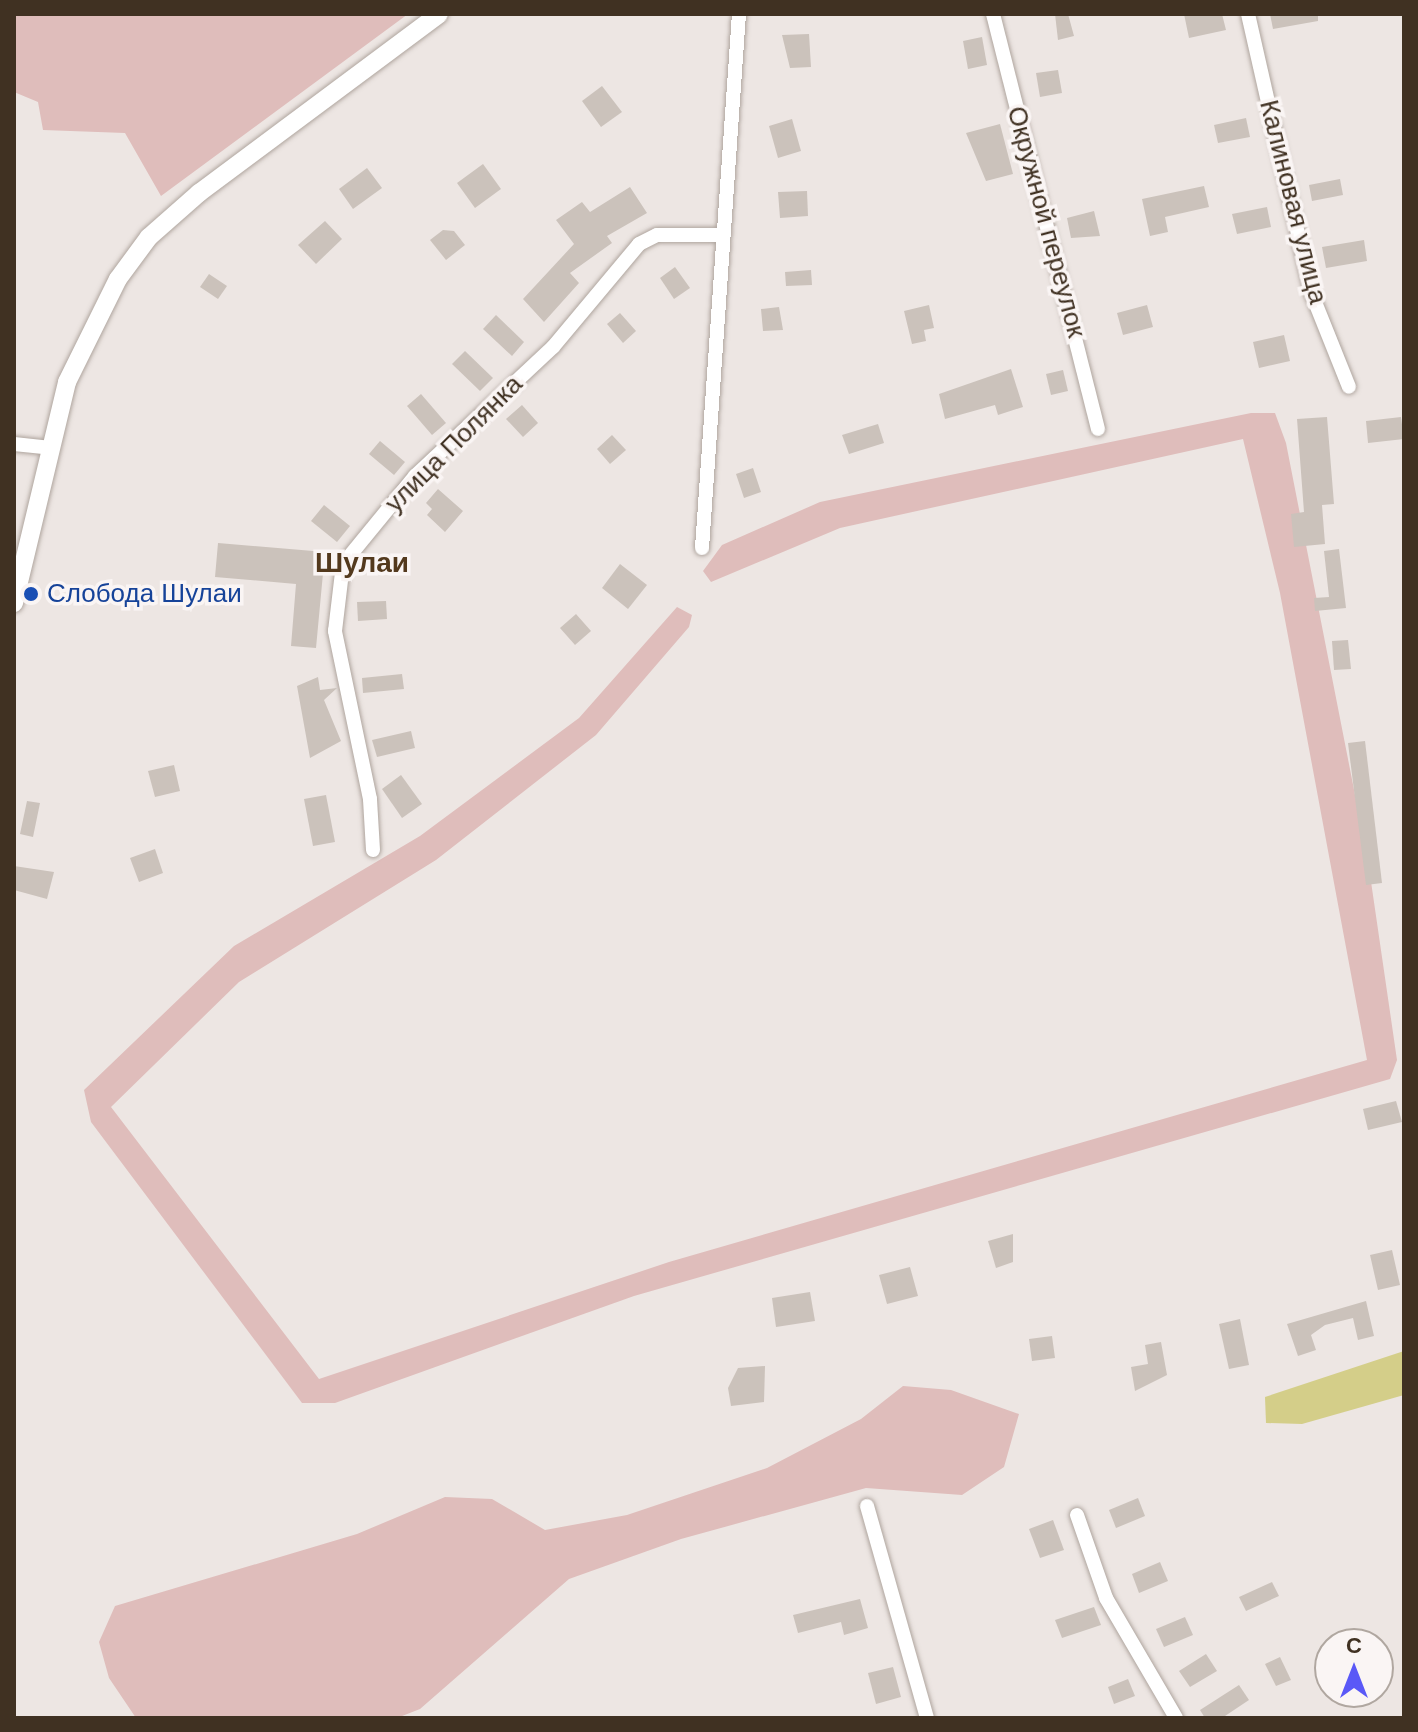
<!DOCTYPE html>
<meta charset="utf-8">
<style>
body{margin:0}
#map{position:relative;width:1418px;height:1732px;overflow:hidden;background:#ede6e3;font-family:Arial,sans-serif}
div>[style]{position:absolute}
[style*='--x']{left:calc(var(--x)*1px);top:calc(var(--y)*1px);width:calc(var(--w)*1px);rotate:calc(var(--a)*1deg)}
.green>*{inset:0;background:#dfbdbb}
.water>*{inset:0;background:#d4ce89}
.building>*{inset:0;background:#cbc2bb}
.roads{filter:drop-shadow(0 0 2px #afa59e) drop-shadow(0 0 2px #afa59e)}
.minor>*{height:14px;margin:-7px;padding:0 7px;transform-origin:7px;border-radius:7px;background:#fff}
.tertiary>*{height:18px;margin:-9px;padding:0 9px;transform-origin:9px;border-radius:9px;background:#fff}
.dots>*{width:22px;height:22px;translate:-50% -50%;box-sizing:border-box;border:4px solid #faf5f4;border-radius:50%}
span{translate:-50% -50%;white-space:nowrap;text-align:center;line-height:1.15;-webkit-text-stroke:7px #faf5f4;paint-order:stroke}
.street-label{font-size:26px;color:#403122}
.transit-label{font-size:26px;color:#164399}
.left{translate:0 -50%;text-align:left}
.neighbourhood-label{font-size:28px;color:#53391d;font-weight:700}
.frame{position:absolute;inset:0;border:16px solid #403122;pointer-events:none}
.north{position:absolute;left:1314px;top:1628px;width:80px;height:80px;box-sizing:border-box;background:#faf5f4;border:2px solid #b0a7a0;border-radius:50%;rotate:0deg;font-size:22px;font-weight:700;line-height:32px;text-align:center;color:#403122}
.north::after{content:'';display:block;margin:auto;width:28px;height:36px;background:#5a58f7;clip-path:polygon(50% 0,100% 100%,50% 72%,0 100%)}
</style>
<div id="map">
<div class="green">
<i style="clip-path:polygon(14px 14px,408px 14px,161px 196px,125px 133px,43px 130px,38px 102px,14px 92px)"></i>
<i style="clip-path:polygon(1251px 413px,1275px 413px,1286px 443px,1368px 861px,1397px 1060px,1390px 1079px,634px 1296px,335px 1403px,302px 1403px,91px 1122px,84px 1090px,234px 946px,420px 836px,579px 718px,677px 607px,692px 615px,689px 627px,596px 735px,436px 860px,239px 982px,111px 1107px,319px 1379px,669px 1262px,1367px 1060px,1280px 593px,1243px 439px,840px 528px,711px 582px,703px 571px,722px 545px,820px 502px)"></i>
<i style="clip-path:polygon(903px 1386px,951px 1390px,1019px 1414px,1004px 1467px,962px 1495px,866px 1488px,681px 1539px,569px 1579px,420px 1709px,397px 1718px,136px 1718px,109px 1678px,99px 1642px,115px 1606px,357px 1534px,445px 1497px,492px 1499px,545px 1530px,627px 1515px,767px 1468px,861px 1419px)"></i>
</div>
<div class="water">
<i style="clip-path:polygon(1404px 1351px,1404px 1395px,1302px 1424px,1266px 1423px,1265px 1397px)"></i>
</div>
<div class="building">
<i style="clip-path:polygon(1055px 14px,1068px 14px,1074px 36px,1058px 40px)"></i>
<i style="clip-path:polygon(1184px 14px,1222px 14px,1226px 30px,1189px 38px)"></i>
<i style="clip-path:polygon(1270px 14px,1318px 14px,1318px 21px,1273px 29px)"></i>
<i style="clip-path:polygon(809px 34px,811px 67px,790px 68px,782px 35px)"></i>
<i style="clip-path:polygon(982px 37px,987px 65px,968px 69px,963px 41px)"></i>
<i style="clip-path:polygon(1058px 70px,1062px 93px,1040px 97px,1036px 73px)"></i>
<i style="clip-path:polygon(602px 86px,622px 112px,601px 127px,582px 101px)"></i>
<i style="clip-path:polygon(1246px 118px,1250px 137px,1218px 143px,1214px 125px)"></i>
<i style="clip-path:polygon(792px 119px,801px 151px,778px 158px,769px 126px)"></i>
<i style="clip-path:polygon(1000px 124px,1013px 174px,986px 181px,966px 133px)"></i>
<i style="clip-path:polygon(483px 164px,501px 189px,475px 208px,457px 183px)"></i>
<i style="clip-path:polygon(367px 168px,382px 188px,353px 209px,339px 189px)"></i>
<i style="clip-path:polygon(1340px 179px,1343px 195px,1312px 201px,1309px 185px)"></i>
<i style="clip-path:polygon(1204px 186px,1209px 207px,1165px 217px,1168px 232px,1150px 236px,1142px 199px)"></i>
<i style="clip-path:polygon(630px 187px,647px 213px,607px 236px,612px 243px,570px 273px,579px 283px,544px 322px,523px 299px,574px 244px,556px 220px,582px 202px,590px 212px)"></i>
<i style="clip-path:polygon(807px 191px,808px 216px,780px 218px,778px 192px)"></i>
<i style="clip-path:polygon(1267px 207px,1271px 227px,1237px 234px,1232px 214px)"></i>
<i style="clip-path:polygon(1094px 211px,1100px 236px,1071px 238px,1067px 218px)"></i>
<i style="clip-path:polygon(325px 221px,342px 239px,316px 264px,298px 245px)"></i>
<i style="clip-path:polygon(443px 230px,454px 231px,465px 245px,446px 260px,430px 240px)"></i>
<i style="clip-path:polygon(1364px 240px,1367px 261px,1326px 268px,1322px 247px)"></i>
<i style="clip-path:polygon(675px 267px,690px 288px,674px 299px,660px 278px)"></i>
<i style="clip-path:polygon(811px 270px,812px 285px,786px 286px,785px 272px)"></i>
<i style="clip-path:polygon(209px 274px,227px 286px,218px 299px,200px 287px)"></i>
<i style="clip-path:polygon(929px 305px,934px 328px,924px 330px,926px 341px,912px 344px,904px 311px)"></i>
<i style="clip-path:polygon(1147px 305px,1153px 327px,1123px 335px,1117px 313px)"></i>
<i style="clip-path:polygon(779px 307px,783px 330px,763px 331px,761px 309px)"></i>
<i style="clip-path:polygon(620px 313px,636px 331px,623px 343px,607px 324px)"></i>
<i style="clip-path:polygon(496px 315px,524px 342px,512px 356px,483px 329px)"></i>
<i style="clip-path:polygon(1284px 335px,1290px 361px,1259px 368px,1253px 342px)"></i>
<i style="clip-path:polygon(465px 351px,493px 378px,480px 391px,452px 364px)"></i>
<i style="clip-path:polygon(1011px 369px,1023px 407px,998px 415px,995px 405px,945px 419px,939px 394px)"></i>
<i style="clip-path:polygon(1063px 370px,1068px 391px,1051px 395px,1046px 374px)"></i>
<i style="clip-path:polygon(421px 394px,446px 423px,432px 435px,407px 406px)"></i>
<i style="clip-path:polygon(522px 405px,538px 423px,523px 437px,506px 419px)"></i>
<i style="clip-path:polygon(1327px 417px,1334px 504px,1322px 505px,1325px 544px,1294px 547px,1291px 514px,1304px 512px,1297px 419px)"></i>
<i style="clip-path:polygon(1401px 417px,1404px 439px,1368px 443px,1366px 421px)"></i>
<i style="clip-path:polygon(878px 424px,884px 443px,849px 454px,842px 435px)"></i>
<i style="clip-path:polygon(612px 435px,626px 450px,610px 464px,597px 449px)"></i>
<i style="clip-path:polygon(380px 441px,405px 462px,394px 475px,369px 454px)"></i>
<i style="clip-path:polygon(753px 468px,761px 492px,744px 498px,736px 474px)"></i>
<i style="clip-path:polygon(438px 489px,463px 511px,445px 532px,427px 515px,432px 509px,426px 503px)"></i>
<i style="clip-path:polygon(324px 505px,350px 526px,337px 542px,311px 521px)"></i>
<i style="clip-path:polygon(218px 543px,325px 552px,316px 648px,291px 646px,296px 584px,215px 577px)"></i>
<i style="clip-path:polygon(1339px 549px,1346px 608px,1315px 611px,1314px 598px,1329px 597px,1324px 551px)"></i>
<i style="clip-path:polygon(620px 564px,647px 585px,628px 609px,602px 588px)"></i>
<i style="clip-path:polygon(386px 601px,387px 619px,358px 621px,357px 602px)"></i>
<i style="clip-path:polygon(576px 614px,591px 631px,575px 645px,560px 628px)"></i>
<i style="clip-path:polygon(1348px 640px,1351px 669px,1334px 670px,1332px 641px)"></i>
<i style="clip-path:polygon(402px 674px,404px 689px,363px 693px,362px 678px)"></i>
<i style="clip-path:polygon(318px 677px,320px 690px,337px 688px,324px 700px,341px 741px,310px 758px,297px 686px)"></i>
<i style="clip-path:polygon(411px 731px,415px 748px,377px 757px,372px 740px)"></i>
<i style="clip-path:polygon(1365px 741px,1382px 883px,1366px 885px,1348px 743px)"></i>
<i style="clip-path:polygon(174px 765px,180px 791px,155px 797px,148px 771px)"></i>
<i style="clip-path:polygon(401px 775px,422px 804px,402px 818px,382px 789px)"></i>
<i style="clip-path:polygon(326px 795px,335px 842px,313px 846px,304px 799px)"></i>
<i style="clip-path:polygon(27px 801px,40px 803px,33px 837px,20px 834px)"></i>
<i style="clip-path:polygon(155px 849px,163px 873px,139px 882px,130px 858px)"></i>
<i style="clip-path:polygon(14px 866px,54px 872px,47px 899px,14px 890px)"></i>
<i style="clip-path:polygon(1396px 1101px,1402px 1122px,1368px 1130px,1363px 1109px)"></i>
<i style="clip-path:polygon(1013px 1234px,1013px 1262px,996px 1268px,988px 1241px)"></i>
<i style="clip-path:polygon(1392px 1250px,1400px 1285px,1378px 1290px,1370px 1255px)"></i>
<i style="clip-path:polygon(910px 1267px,918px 1296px,887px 1304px,879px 1275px)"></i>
<i style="clip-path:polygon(810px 1292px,815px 1321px,776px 1327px,772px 1298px)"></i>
<i style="clip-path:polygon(1366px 1301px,1374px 1336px,1358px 1340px,1353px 1318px,1325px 1325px,1311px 1335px,1316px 1350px,1298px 1356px,1287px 1324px)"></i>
<i style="clip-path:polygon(1240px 1319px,1249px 1365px,1229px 1369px,1219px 1324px)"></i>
<i style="clip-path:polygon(1052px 1336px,1055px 1358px,1032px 1361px,1029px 1339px)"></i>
<i style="clip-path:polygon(1161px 1342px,1167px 1375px,1135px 1391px,1131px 1367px,1148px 1364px,1145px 1345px)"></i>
<i style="clip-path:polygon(765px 1366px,764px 1402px,731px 1406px,728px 1388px,738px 1368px)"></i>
<i style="clip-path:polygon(1138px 1498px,1145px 1516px,1116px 1528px,1109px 1510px)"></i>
<i style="clip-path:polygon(1053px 1520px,1064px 1550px,1040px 1558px,1029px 1529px)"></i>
<i style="clip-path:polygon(1160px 1562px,1168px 1581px,1139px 1593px,1132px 1574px)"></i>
<i style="clip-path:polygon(1272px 1582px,1279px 1596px,1246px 1611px,1239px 1597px)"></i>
<i style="clip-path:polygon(860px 1599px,868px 1628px,844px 1635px,841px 1622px,798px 1633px,793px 1615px)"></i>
<i style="clip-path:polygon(1094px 1607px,1101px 1625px,1062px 1638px,1055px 1620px)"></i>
<i style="clip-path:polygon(1185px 1617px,1193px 1635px,1164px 1647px,1156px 1629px)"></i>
<i style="clip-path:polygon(1206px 1654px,1217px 1671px,1190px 1687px,1179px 1671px)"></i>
<i style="clip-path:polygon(1280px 1657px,1291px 1680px,1276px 1686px,1265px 1664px)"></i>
<i style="clip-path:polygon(893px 1667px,901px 1697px,876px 1704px,868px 1673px)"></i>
<i style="clip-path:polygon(1128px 1679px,1135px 1696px,1114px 1704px,1108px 1687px)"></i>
<i style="clip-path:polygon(1239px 1685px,1249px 1700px,1222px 1718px,1205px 1718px,1200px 1710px)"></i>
</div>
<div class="roads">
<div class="minor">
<i style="--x:993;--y:14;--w:428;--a:75.8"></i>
<i style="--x:1248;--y:14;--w:285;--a:77.2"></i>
<i style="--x:1311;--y:292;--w:102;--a:68.2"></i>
<i style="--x:14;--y:444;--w:37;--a:6"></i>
<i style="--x:702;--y:548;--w:535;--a:-86.04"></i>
<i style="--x:373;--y:850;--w:51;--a:-93.4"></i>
<i style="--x:370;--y:799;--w:172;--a:-101.8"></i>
<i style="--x:335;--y:631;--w:67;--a:-83.2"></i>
<i style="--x:343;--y:564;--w:114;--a:-50.7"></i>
<i style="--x:415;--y:476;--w:189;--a:-43.1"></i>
<i style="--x:553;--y:347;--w:134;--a:-50.1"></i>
<i style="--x:639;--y:244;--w:20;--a:-27"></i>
<i style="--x:657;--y:235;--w:65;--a:0"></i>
<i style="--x:867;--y:1506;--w:220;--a:74.2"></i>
<i style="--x:1077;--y:1515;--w:88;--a:70.7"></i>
<i style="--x:1106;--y:1598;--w:139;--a:59.7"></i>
</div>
<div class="tertiary">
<i style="--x:14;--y:603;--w:227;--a:-76.5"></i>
<i style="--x:67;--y:382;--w:115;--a:-63.7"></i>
<i style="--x:118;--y:279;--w:52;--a:-53.6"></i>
<i style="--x:149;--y:237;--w:67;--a:-41.3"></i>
<i style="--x:199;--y:193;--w:299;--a:-36.7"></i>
</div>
</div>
<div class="dots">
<i style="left:31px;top:594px;background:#1a4fb4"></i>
</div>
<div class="street-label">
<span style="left:1293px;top:202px;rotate:76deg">Калиновая улица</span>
<span style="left:1046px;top:222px;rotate:75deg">Окружной переулок</span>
<span style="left:454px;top:444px;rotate:-45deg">улица Полянка</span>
</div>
<div class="transit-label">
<span class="left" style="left:47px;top:594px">Слобода Шулаи</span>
</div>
<div class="neighbourhood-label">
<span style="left:362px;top:563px">Шулаи</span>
</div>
<div class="frame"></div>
<div class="north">С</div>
</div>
